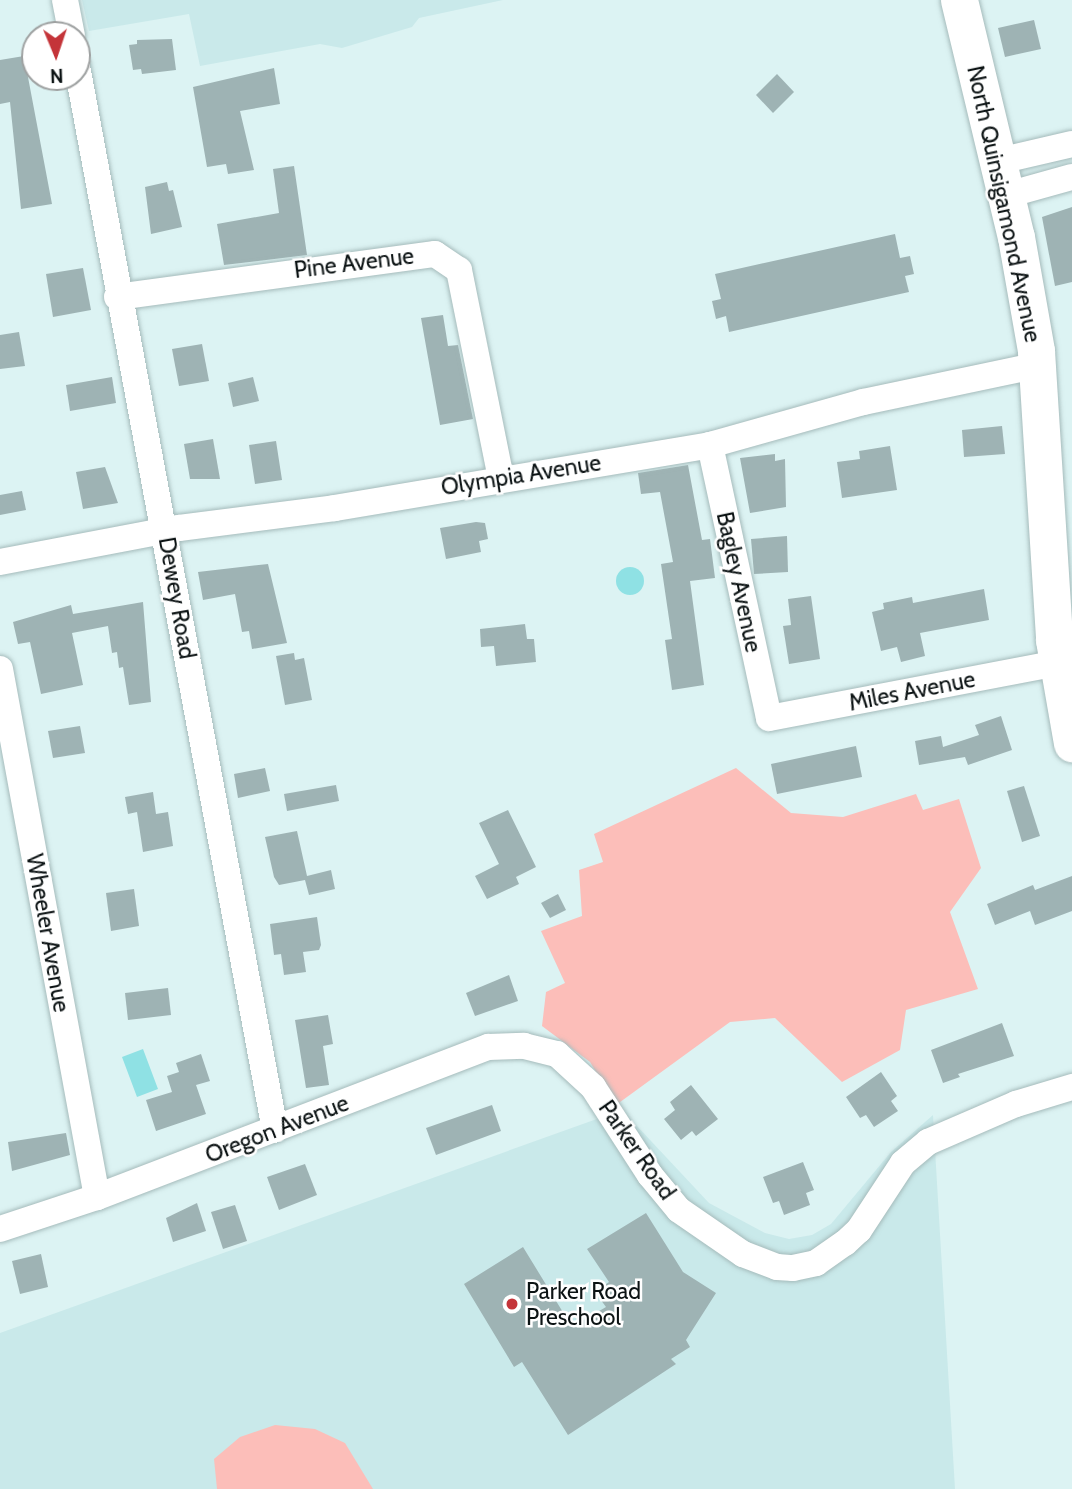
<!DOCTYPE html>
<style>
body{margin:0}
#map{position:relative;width:1072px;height:1489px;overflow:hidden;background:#dcf3f3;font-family:Cabin,sans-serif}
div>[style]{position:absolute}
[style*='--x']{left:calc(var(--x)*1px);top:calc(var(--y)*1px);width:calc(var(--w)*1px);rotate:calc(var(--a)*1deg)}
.built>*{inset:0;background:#c9e9ea}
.green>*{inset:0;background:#fcbeb9}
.water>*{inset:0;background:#8fe1e4}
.round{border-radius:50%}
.building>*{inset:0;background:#9eb3b4}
.roads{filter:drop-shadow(0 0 2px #a5bbbb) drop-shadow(0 0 2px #a5bbbb)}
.minor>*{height:26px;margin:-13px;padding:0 13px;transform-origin:13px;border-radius:13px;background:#fff}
.secondary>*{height:37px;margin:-18.5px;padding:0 18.5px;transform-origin:18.5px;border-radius:18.5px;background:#fff}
.dots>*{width:19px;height:19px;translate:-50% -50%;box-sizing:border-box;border:4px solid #fff;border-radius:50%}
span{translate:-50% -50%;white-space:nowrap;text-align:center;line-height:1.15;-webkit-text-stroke:5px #fff;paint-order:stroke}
.street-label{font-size:23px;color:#0c1314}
.poi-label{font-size:23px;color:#0c1314}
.left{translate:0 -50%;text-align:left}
.north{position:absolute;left:21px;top:21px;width:70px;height:70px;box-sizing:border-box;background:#fff;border:2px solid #9ea1a1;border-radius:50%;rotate:178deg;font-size:19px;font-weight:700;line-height:28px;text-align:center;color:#0c1314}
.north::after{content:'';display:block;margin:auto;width:24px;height:32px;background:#c43439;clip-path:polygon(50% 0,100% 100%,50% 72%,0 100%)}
</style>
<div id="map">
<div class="built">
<i style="clip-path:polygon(82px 0,503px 0,419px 18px,412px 27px,342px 48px,320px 44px,200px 66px,189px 14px,89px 31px)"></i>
<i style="clip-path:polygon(622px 1110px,709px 1203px,765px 1233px,789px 1239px,812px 1235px,831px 1224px,891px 1152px,933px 1115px,955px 1489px,0 1489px,0 1333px)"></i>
</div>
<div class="green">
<i style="clip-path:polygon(736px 768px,791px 813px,843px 817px,916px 794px,923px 810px,959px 799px,981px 868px,950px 912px,978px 989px,906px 1010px,900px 1050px,842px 1082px,775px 1018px,730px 1022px,616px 1105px,590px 1062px,542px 1026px,546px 992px,565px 983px,541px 931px,582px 916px,579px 870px,603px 862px,594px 834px)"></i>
<i style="clip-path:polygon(275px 1425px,315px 1429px,345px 1443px,373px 1489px,217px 1489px,214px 1459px,240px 1437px)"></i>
</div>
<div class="water">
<i class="round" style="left:616px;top:567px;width:28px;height:28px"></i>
<i style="clip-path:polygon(143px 1049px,158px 1089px,137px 1097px,122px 1057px)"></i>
</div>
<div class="building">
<i style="clip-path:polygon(1034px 20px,1041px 49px,1005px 57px,998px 28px)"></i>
<i style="clip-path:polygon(172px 39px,176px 70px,142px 74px,141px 69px,133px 70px,129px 45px,137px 44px,137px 40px)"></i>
<i style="clip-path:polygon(24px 56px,52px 204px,21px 209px,10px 102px,0 104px,0 60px)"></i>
<i style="clip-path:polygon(274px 68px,280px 104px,240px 111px,254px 170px,228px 174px,226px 164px,207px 167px,193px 87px)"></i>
<i style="clip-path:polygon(777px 74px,794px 92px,773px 113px,756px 95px)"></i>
<i style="clip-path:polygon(294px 166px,307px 255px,224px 265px,217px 224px,279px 213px,273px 169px)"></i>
<i style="clip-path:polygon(167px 182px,169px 191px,173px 190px,182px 227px,151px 234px,145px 187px)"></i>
<i style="clip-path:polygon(1072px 207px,1072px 282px,1055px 286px,1042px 217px)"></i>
<i style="clip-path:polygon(895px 234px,900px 258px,910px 256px,914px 274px,905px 276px,909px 292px,729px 332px,726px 316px,716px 319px,712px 301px,721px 299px,715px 274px)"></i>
<i style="clip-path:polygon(83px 268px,91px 310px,53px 317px,46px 274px)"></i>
<i style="clip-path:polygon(443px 315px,448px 346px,458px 345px,473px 419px,440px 425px,421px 318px)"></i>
<i style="clip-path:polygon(19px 332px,25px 366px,0 369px,0 335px)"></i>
<i style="clip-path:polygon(202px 344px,209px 381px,179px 386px,172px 349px)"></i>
<i style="clip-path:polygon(112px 377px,116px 403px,70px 411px,66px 385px)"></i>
<i style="clip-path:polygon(253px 377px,259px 401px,233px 407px,228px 383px)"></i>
<i style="clip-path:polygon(1002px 426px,1005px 454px,964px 457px,962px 430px)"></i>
<i style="clip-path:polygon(213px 439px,220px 479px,190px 479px,184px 444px)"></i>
<i style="clip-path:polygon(276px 441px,282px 480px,255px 484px,249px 445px)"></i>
<i style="clip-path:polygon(890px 446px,897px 490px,842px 498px,837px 462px,860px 459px,859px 451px)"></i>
<i style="clip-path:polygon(775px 454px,775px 461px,785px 459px,786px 507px,750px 513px,740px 458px)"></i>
<i style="clip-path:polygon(688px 465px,702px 540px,710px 539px,715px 578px,690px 581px,704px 685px,672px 690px,665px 640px,672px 639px,661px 564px,673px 562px,660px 492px,641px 494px,638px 473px)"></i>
<i style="clip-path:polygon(105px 467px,118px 503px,83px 509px,76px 472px)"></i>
<i style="clip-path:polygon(22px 491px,26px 510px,0 515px,0 495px)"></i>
<i style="clip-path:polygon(476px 522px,485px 523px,488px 539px,479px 541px,481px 552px,446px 559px,440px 528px)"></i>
<i style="clip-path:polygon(787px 536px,788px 572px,754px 574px,751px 539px)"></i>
<i style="clip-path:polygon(268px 564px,287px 643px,252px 649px,249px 631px,242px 632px,235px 594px,203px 600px,198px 572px)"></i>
<i style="clip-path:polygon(984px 589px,989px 620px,920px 633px,925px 656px,901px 662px,897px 647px,881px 651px,872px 612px,884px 609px,883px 603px,912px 597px,913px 603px)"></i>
<i style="clip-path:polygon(811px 596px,820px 659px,789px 664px,783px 626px,791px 625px,788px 599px)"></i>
<i style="clip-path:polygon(143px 602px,151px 702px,129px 705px,123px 667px,119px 668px,117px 652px,112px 653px,108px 626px,72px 633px,83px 685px,41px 694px,30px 642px,18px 644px,13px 622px,71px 605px,73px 614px)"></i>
<i style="clip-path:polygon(525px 624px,527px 639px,534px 639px,536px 662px,496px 666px,494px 646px,481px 647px,480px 629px)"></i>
<i style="clip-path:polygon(294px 653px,295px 660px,304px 658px,312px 700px,285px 705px,276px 656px)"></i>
<i style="clip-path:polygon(1001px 716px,1012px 750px,968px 765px,965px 757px,919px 765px,915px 741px,941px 736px,943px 747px,979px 735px,975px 725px)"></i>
<i style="clip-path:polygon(80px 726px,85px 753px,53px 758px,48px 731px)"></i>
<i style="clip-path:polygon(856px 746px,862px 777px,777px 794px,771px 764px)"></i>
<i style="clip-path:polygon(265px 768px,270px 791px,238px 798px,234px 774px)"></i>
<i style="clip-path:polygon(336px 785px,339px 801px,287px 811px,284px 794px)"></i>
<i style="clip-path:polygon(1024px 786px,1040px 836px,1022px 842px,1007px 791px)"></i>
<i style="clip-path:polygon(153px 792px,156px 814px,168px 812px,173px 846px,143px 852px,137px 812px,128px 814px,125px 797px)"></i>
<i style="clip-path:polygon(508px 810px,536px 867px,516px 877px,519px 884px,487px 899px,475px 876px,499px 864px,479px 823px)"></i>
<i style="clip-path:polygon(297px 831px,307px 876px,331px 870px,335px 889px,309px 895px,305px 880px,279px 885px,274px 877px,265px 837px)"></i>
<i style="clip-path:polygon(1072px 876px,1072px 911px,1035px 925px,1030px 911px,995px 925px,987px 904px,1033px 885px,1035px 890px)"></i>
<i style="clip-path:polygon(134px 889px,139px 926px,111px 931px,106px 893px)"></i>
<i style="clip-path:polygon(558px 894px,566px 910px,550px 918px,541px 903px)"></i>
<i style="clip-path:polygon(317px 917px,321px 945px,319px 950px,303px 952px,306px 972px,284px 975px,281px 954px,274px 955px,270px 924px)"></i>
<i style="clip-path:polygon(509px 975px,518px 1001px,475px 1016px,466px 993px)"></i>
<i style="clip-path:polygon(168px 988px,171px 1015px,128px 1020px,125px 993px)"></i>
<i style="clip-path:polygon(328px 1015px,333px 1044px,323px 1046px,329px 1085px,306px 1088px,295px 1020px)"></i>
<i style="clip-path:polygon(1002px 1023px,1014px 1056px,958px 1074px,960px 1077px,943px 1083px,931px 1050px)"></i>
<i style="clip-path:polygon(201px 1054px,210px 1081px,196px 1085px,206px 1114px,156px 1131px,146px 1100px,172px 1092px,167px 1076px,179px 1072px,176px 1063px)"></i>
<i style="clip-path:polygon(881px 1072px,897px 1096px,891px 1101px,898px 1111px,874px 1127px,866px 1115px,860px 1118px,846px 1097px)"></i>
<i style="clip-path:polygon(691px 1085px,718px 1119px,696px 1136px,692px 1131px,681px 1140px,664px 1119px,675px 1110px,670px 1102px)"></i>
<i style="clip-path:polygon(492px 1105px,501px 1131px,436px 1155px,426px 1128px)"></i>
<i style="clip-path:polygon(66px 1133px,70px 1155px,12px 1171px,8px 1142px)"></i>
<i style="clip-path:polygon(803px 1162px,814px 1190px,806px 1193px,810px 1205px,784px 1215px,779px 1201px,773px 1203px,763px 1177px)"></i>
<i style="clip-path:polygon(305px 1164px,317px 1195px,279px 1210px,267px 1177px)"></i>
<i style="clip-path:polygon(197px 1203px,206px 1231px,173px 1242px,166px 1218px)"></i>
<i style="clip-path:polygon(235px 1205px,247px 1241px,223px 1249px,211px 1212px)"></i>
<i style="clip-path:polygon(646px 1213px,683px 1272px,716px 1293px,686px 1340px,690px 1347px,671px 1359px,676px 1364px,568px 1435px,522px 1362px,514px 1367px,464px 1284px,523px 1247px,572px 1327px,606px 1307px,595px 1292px,609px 1282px,587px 1249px)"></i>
<i style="clip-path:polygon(41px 1254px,48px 1287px,20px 1294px,12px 1261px)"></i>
</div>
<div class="roads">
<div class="minor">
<i style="--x:65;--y:0;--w:36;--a:79"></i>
<i style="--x:77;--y:66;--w:1082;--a:79.46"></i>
<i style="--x:999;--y:161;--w:75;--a:-13.1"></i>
<i style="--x:1007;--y:195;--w:67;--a:-15.5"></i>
<i style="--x:117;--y:297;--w:321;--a:-7.7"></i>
<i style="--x:435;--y:254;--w:29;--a:34"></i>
<i style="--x:459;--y:270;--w:212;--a:78.6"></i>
<i style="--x:710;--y:445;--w:279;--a:77.8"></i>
<i style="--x:769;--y:718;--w:309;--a:-10.8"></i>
<i style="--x:0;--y:562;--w:182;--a:-10.8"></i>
<i style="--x:179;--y:528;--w:157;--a:-7.3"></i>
<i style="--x:335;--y:508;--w:380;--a:-9.5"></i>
<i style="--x:710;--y:445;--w:159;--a:-15.7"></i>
<i style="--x:863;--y:402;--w:179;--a:-11.9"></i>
<i style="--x:0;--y:669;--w:537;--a:79.59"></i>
<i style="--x:0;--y:1229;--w:102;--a:-18.3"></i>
<i style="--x:97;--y:1197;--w:419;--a:-21"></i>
<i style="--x:488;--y:1047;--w:36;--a:-2"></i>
<i style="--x:524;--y:1046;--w:34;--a:14"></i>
<i style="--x:557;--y:1054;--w:49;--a:42.5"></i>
<i style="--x:593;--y:1087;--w:105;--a:57.1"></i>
<i style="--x:650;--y:1175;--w:45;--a:50.4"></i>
<i style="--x:679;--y:1210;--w:78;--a:34.5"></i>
<i style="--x:743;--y:1254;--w:36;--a:21"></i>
<i style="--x:777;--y:1267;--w:16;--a:4"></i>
<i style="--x:793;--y:1268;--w:24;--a:-12"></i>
<i style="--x:816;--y:1263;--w:35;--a:-35"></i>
<i style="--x:845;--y:1243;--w:19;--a:-43"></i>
<i style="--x:859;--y:1230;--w:80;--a:-56.7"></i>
<i style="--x:903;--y:1163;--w:33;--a:-40"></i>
<i style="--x:928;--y:1142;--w:96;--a:-23.4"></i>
<i style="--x:1016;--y:1104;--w:59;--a:-16.9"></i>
</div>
<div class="secondary">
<i style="--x:959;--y:0;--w:244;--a:76.5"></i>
<i style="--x:1016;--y:237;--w:116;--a:80"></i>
<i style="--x:1036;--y:351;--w:290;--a:86.4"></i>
<i style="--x:1054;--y:640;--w:105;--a:80.1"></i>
</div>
</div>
<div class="dots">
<i style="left:512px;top:1304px;background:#c43439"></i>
</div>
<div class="street-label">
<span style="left:1004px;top:204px;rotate:78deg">North Quinsigamond Avenue</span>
<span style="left:354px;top:263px;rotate:-7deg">Pine Avenue</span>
<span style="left:521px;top:475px;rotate:-9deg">Olympia Avenue</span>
<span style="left:739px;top:582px;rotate:78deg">Bagley Avenue</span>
<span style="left:177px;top:598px;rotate:80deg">Dewey Road</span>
<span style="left:912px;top:691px;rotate:-11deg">Miles Avenue</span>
<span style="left:48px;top:933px;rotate:80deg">Wheeler Avenue</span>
<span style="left:277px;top:1129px;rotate:-21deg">Oregon Avenue</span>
<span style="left:637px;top:1150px;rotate:55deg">Parker Road</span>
</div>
<div class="poi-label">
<span class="left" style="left:526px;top:1304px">Parker Road<br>Preschool</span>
</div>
<div class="north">N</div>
</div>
